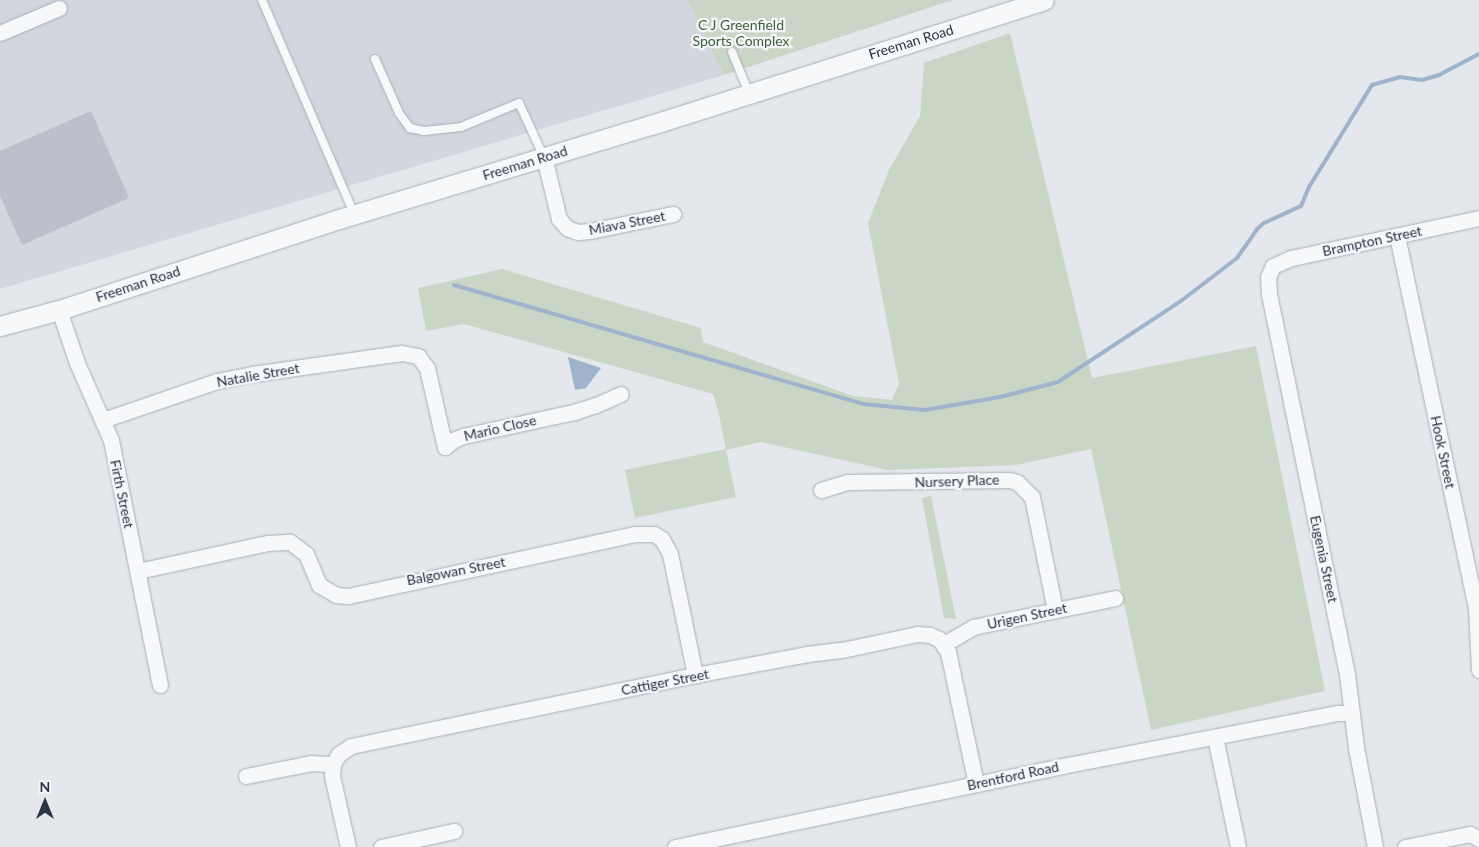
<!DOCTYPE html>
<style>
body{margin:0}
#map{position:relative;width:1479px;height:847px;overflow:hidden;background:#e4e7ec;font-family:Lato,sans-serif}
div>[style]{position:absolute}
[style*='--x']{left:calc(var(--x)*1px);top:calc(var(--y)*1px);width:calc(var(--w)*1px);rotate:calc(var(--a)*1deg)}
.built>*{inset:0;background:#d2d6de}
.green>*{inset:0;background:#c9d6c5}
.water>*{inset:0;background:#9fb4cc}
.stream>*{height:4px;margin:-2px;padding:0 2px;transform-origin:2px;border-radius:2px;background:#9fb4cc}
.building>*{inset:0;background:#bbc0ca}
.roads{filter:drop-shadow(0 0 1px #a9aeb7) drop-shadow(0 0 1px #a9aeb7)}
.service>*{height:8px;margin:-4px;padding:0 4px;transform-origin:4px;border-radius:4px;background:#f7f8fa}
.minor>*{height:15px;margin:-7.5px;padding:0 7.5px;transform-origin:7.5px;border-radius:7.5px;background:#f7f8fa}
.tertiary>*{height:19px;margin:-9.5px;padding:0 9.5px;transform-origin:9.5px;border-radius:9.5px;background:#f7f8fa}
span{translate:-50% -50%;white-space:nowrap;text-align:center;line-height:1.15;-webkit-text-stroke:4.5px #f4f6f9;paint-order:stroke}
.park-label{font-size:14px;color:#3f6138}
.street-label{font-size:14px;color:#2b3445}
.north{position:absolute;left:20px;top:777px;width:50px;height:50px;-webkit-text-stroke:4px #f4f6f9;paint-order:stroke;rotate:0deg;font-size:14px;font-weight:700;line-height:20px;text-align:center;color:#2b3445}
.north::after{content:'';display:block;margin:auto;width:18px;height:22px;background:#2b3445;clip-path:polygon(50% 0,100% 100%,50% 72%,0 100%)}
</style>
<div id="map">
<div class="built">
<i style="clip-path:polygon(0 0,687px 0,724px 75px,0 289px)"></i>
</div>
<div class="green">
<i style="clip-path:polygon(687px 0,953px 0,724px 75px)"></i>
<i style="clip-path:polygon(1010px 33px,1092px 378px,1256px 346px,1325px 691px,1151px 730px,1091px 449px,1016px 465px,888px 470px,761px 442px,726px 450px,736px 497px,635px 518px,625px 470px,726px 449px,718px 410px,713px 394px,464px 324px,426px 331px,418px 288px,502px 269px,701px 328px,703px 342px,853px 396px,892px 400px,899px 384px,868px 223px,889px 170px,920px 116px,924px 63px)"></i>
<i style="clip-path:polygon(931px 496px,956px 619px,944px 618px,922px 498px)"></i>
</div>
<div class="water">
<i style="clip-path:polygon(568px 357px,601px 368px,586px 388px,575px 390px)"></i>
</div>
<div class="stream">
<i style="--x:454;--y:285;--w:426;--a:16.2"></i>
<i style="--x:863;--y:404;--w:62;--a:5.5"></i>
<i style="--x:925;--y:410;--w:76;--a:-9.8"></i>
<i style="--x:1000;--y:397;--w:60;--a:-14.5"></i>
<i style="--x:1058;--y:382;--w:147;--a:-33.4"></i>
<i style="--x:1181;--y:301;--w:71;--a:-37.5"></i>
<i style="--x:1237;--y:258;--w:35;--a:-55"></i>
<i style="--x:1257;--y:229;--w:9;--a:-41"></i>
<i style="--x:1264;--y:223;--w:41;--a:-24.7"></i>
<i style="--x:1301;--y:206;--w:21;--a:-67"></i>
<i style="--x:1309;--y:187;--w:120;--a:-58.3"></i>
<i style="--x:1372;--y:85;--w:29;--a:-16"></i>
<i style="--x:1400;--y:77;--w:22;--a:8"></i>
<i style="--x:1422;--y:80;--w:18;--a:-16"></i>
<i style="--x:1439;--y:75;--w:45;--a:-27.7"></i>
</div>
<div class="building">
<i style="clip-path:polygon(91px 111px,129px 198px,22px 245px,0 196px,0 151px)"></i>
</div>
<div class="roads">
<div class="service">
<i style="--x:262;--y:0;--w:233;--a:66.7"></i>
<i style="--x:732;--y:52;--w:44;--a:67.5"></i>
<i style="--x:375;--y:59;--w:59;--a:66"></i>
<i style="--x:399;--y:113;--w:19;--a:54"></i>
<i style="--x:410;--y:128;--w:14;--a:12"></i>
<i style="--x:424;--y:131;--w:37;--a:-6"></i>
<i style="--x:461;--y:127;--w:63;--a:-22.5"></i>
<i style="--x:519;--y:103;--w:60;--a:65.2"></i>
</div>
<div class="minor">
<i style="--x:0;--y:33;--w:64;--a:-23"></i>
<i style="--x:544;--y:157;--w:64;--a:76.4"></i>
<i style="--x:559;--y:219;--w:12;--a:48"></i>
<i style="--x:567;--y:228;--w:12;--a:20"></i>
<i style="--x:578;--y:232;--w:12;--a:-5"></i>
<i style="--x:590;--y:231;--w:85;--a:-11.6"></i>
<i style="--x:1397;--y:236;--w:380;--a:78"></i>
<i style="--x:1476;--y:608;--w:62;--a:87.2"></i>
<i style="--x:59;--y:310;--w:56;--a:71.2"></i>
<i style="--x:77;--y:363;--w:84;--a:66.2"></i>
<i style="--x:111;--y:440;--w:250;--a:78.7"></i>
<i style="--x:103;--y:420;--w:120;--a:-18.9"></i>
<i style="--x:217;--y:381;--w:36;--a:-11"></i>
<i style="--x:252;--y:374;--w:151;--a:-8"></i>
<i style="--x:402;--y:353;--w:16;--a:11"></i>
<i style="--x:418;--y:356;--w:15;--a:53"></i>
<i style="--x:427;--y:368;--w:81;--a:77.2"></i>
<i style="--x:445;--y:447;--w:11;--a:-41"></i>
<i style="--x:453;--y:440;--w:11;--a:-22"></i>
<i style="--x:463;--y:436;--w:114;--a:-12.2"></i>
<i style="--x:574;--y:412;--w:23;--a:-18"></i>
<i style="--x:596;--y:405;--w:27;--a:-24"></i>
<i style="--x:821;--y:490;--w:27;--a:-17"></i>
<i style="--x:847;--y:482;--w:162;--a:-0.7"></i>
<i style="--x:1009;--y:480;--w:8;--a:14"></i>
<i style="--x:1017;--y:482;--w:21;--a:45"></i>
<i style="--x:1032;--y:497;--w:115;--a:78.5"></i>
<i style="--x:138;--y:571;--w:133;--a:-12.2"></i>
<i style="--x:268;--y:543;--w:22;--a:-3"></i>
<i style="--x:290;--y:542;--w:20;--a:37"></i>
<i style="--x:306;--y:554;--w:34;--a:67"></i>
<i style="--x:319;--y:585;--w:20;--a:30"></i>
<i style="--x:336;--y:595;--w:12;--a:5"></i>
<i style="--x:348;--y:596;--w:294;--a:-12.2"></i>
<i style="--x:635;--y:534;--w:19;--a:0"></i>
<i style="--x:654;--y:534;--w:9;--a:32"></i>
<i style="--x:662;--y:539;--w:17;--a:62"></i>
<i style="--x:670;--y:554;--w:124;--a:78.3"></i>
<i style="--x:944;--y:644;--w:34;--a:-30"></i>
<i style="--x:973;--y:627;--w:145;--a:-11.5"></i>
<i style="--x:1215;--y:737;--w:112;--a:78.2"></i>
<i style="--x:246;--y:776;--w:66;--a:-11.3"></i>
<i style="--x:311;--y:763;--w:22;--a:3"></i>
<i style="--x:348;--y:847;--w:73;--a:-102.7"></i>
<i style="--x:332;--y:776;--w:12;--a:-85"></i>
<i style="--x:333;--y:764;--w:12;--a:-59"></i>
<i style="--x:339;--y:754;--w:14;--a:-34"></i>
<i style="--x:351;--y:746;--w:351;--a:-11.7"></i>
<i style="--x:695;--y:675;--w:114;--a:-10.6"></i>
<i style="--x:807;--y:654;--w:35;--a:-7"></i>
<i style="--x:842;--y:650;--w:77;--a:-12"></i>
<i style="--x:917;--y:634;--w:13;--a:4"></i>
<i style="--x:930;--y:635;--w:10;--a:24"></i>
<i style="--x:939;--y:639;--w:16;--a:55"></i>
<i style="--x:948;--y:652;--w:135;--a:78"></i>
<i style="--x:381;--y:847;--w:75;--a:-12.4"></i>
<i style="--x:675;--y:847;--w:395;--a:-11.8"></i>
<i style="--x:1062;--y:766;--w:281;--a:-10.9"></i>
<i style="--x:1338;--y:713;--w:14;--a:0"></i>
<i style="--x:1375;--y:847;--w:102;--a:-100.8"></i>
<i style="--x:1356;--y:747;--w:74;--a:-97"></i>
<i style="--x:1347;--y:674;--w:388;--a:-101.6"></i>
<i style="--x:1269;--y:294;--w:17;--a:-93"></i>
<i style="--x:1268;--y:277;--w:12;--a:-66"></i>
<i style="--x:1273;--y:266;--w:20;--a:-24"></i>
<i style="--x:1291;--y:258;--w:192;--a:-12"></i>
<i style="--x:1405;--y:847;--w:66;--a:-11.3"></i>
<i style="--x:1470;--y:834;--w:10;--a:29"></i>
</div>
<div class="tertiary">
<i style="--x:0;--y:326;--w:61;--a:-15.2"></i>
<i style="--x:59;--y:310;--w:294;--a:-18"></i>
<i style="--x:339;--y:219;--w:326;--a:-16.8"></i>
<i style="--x:651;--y:125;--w:412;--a:-17.6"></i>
</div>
</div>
<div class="park-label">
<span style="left:741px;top:33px">C J Greenfield<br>Sports Complex</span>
</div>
<div class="street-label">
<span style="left:911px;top:42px;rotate:-17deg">Freeman Road</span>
<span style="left:525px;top:163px;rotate:-17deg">Freeman Road</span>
<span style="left:627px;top:223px;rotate:-11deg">Miava Street</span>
<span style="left:1372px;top:241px;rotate:-12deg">Brampton Street</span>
<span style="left:138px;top:284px;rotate:-18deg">Freeman Road</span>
<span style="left:258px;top:375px;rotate:-10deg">Natalie Street</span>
<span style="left:500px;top:428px;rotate:-13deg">Mario Close</span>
<span style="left:1443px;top:452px;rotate:78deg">Hook Street</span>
<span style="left:957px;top:481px;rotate:-2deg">Nursery Place</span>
<span style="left:122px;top:494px;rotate:78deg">Firth Street</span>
<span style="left:1324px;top:559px;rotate:78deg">Eugenia Street</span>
<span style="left:456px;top:571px;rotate:-11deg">Balgowan Street</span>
<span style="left:1027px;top:616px;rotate:-12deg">Urigen Street</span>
<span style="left:665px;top:682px;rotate:-11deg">Cattiger Street</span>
<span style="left:1013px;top:776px;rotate:-12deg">Brentford Road</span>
</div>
<div class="north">N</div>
</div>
